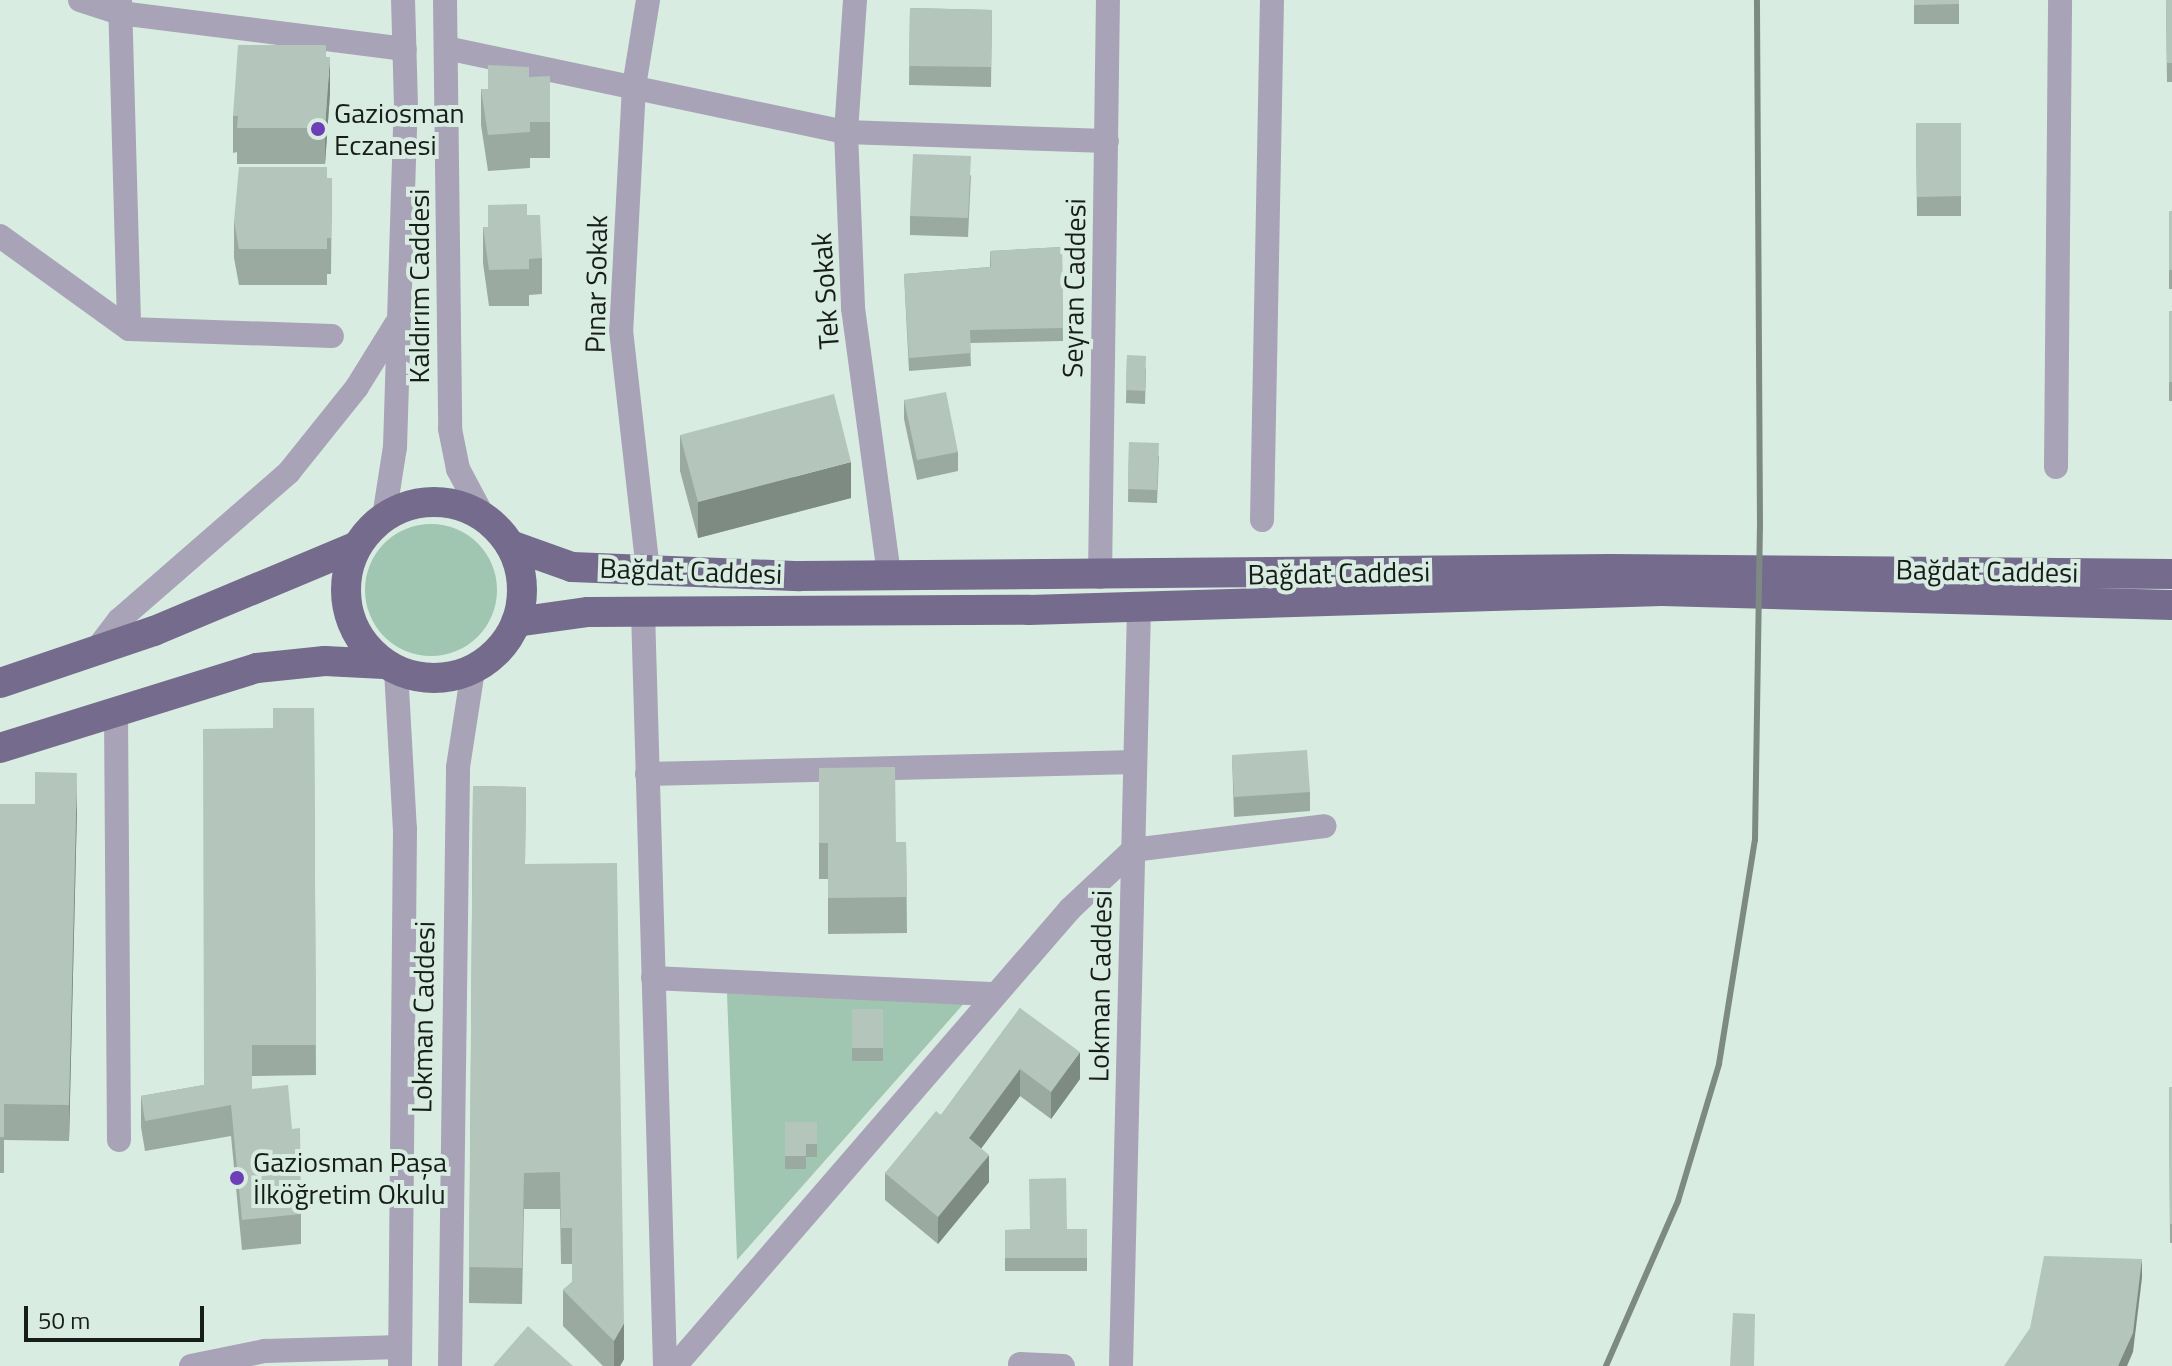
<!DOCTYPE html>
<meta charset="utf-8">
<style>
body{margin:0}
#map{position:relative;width:2172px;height:1366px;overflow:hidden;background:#d9ece1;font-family:"Titillium Web",sans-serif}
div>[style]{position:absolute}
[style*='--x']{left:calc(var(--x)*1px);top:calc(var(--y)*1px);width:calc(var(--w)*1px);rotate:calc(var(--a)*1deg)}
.green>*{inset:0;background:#a0c5b0}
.round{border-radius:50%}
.minor>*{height:24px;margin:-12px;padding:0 12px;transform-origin:12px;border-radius:12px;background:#a8a3b6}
.major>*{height:30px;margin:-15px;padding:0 15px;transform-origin:15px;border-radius:15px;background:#746b8d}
.major>.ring{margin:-15px;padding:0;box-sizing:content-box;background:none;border:30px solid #746b8d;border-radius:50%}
.rail>*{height:6px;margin:-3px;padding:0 3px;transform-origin:3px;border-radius:3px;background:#7d8a83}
.wall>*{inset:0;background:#9baaa1}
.shaded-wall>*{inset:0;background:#7e8b83}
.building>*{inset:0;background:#b4c6bb}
.dots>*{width:22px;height:22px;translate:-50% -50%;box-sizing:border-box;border:4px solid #d9ece1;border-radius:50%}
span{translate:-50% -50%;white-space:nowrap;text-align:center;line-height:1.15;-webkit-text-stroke:8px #d9ece1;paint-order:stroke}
.poi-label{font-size:28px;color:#171d1a}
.left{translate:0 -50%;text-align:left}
.street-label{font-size:28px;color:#171d1a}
.scale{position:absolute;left:24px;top:1306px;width:180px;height:36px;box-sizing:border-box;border:4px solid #171d1a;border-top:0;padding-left:10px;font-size:24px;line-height:28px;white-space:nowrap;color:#171d1a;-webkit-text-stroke:6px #d9ece1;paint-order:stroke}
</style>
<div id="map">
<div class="green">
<i class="round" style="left:365px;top:524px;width:132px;height:132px"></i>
<i style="clip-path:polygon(974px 992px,737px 1260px,727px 993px)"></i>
</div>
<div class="minor">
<i style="--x:80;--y:0;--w:42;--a:18"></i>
<i style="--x:120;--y:13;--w:287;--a:7.2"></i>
<i style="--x:120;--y:0;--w:329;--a:88.4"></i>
<i style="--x:129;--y:329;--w:203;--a:2"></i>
<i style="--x:445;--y:0;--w:429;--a:89.3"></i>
<i style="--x:450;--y:429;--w:41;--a:78.7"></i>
<i style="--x:458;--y:469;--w:53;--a:62"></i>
<i style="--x:648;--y:0;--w:87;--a:99.2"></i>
<i style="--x:634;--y:86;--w:244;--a:93"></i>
<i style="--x:621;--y:330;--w:241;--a:83.6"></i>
<i style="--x:855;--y:0;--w:132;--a:93.9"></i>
<i style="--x:846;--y:132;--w:176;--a:87.7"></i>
<i style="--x:853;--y:308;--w:270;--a:82.3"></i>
<i style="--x:446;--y:48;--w:409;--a:11.9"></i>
<i style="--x:846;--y:132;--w:261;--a:2"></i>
<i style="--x:0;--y:236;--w:159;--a:35.8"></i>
<i style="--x:2056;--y:467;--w:467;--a:-89.5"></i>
<i style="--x:384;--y:517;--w:71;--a:-81.1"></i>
<i style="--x:395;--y:447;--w:341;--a:-88.2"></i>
<i style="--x:406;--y:106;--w:106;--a:-91.6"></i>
<i style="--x:1262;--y:520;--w:520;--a:-88.9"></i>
<i style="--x:1100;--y:577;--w:577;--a:-89.21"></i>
<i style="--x:643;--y:611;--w:755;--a:88.33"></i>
<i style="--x:93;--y:654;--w:43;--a:-52.6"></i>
<i style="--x:119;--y:620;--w:225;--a:-41"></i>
<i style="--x:289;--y:472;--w:109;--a:-51.3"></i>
<i style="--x:357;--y:387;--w:74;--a:-58.2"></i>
<i style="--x:396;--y:670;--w:159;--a:86.8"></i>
<i style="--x:405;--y:829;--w:537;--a:90.53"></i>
<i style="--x:116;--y:712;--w:428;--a:89.6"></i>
<i style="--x:647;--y:774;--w:488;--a:-1.4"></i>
<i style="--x:653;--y:978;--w:343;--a:2.7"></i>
<i style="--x:1020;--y:1364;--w:43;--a:2.7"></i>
<i style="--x:191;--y:1366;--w:76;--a:-11.5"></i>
<i style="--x:265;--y:1351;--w:135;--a:-1.7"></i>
<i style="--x:450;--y:1366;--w:599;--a:-89.23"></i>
<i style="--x:458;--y:767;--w:98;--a:-81.2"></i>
<i style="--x:675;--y:1366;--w:604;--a:-49.16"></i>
<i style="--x:1070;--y:909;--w:86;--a:-43.1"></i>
<i style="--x:1133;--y:850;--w:193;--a:-7.1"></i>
<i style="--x:1121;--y:1366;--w:759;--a:-88.64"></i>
</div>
<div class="major">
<i class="ring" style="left:346px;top:502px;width:146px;height:146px"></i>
<i style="--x:510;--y:545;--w:66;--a:19.5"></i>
<i style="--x:572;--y:567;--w:228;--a:2.3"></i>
<i style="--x:800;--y:576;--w:811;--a:-0.49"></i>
<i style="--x:1611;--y:569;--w:561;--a:0.51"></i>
<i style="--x:516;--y:622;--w:73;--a:-7.9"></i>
<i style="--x:588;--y:612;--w:441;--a:-0.3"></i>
<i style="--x:1029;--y:610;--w:633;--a:-1.72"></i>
<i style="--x:1662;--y:591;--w:510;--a:1.57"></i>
<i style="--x:0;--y:683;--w:163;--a:-18.7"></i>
<i style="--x:154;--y:631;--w:220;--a:-22.7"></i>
<i style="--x:0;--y:748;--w:269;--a:-17.3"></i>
<i style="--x:257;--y:668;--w:68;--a:-5.9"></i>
<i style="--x:325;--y:661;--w:59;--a:2.9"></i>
</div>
<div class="rail">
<i style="--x:1606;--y:1366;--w:180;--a:-66.4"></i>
<i style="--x:1678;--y:1201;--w:143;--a:-73.3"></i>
<i style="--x:1719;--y:1064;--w:227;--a:-80.9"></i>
<i style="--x:1755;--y:840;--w:312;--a:-89.1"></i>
<i style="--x:1760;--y:528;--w:528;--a:-90.33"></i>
</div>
<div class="wall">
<i style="clip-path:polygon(1914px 0,1959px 0,1959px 24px,1914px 24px)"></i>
<i style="clip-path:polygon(2166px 0,2172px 0,2172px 82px,2167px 82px)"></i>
<i style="clip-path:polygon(910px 8px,992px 10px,991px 87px,909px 85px)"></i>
<i style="clip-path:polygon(326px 57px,330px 93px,325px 164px,237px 164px,237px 152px,233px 153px,233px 116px)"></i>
<i style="clip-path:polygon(550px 76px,550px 158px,530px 158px,530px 168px,488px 171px,481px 125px,481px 89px,488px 89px,529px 77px)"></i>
<i style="clip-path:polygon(1916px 123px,1961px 123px,1961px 216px,1917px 216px)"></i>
<i style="clip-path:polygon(971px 175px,968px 237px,910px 235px,910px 216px)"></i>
<i style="clip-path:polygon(327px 178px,332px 178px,331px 274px,327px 274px,327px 285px,239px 285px,234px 258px,234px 221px)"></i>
<i style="clip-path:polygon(2169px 211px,2172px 211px,2172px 289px,2169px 289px)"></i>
<i style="clip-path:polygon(527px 215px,542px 258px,542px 294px,529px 295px,529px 306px,489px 306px,483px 263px,483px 227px,488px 227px)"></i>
<i style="clip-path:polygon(1062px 247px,1063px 341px,970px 343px,971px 366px,909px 371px,904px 274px,990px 267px,990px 251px)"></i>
<i style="clip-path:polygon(2169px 311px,2172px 311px,2172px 401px,2169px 401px)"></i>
<i style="clip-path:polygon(1127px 355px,1146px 369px,1145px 404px,1126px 403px)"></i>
<i style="clip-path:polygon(904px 400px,958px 452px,958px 471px,917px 480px,904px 419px)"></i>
<i style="clip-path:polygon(680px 435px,851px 498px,698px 538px,680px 471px)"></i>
<i style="clip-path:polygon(1129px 442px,1159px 456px,1157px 503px,1128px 502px)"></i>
<i style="clip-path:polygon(314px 708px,316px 1075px,252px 1076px,252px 1089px,301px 1214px,301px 1244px,242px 1250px,231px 1136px,145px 1151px,141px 1127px,141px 1096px,204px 1085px,273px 728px)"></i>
<i style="clip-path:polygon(1232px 755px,1310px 792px,1310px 811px,1234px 817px)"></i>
<i style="clip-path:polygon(819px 768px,896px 842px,906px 842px,907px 933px,828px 934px,828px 879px,819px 879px)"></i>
<i style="clip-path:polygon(473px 786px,526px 787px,525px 864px,624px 1359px,620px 1366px,603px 1366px,563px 1326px,563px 1290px,572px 1282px,572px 1264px,561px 1264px,560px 1209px,524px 1209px,522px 1304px,469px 1303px)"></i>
<i style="clip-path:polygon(0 804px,77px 809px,69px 1141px,4px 1140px,4px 1173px,0 1173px)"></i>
<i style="clip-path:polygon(1020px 1008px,1080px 1079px,1051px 1119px,1020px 1096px,981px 1148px,989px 1182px,938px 1244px,885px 1200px,885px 1173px,941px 1115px)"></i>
<i style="clip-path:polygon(852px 1009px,883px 1009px,883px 1061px,852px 1061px)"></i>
<i style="clip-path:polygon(2169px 1087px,2172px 1087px,2172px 1243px,2170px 1243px)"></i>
<i style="clip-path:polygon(785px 1122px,817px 1122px,817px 1157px,806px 1157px,806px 1169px,785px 1169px)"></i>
<i style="clip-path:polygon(1087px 1229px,1087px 1271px,1005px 1271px,1005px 1230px)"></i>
</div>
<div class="shaded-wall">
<i style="clip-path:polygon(330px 57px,330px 93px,325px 164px,325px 128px)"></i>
<i style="clip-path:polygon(851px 462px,851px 498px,698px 538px,698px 502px)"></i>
<i style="clip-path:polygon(77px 773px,77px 809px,69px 1141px,69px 1105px)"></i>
<i style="clip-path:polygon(1080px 1052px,1080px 1079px,1051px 1119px,1051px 1092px)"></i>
<i style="clip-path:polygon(1020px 1069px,1020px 1096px,969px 1165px,969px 1138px)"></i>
<i style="clip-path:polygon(989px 1155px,989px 1182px,938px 1244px,938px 1217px)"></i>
<i style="clip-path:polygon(2142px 1259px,2142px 1278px,2133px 1352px,2127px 1366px,2118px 1366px)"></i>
<i style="clip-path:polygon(624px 1323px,624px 1359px,620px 1366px,614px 1366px,614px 1341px)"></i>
</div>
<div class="building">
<i style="clip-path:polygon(1914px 0,1959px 0,1959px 4px,1914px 5px)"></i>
<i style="clip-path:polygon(2166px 0,2172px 0,2172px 63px,2167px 63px)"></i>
<i style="clip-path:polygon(910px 8px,992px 10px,991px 67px,909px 66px)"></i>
<i style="clip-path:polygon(238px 45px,326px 45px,326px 57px,330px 57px,325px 128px,237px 128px,238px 116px,233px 116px)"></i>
<i style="clip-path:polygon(488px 65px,529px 67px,529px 77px,550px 76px,550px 122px,530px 122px,530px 132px,488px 135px,481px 89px,488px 89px)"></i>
<i style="clip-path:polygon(1916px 123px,1961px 123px,1961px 196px,1917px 197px)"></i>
<i style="clip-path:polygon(913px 154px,971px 156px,968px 218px,910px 216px)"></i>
<i style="clip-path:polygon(239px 167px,327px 167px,327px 178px,332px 178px,331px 238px,327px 238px,327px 249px,239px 249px,234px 221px)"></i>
<i style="clip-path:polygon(527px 204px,527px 215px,540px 215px,542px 258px,529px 259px,529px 269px,489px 270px,483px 227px,488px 227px,488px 205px)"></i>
<i style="clip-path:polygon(2169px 211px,2172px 211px,2172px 270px,2169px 270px)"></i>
<i style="clip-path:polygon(1062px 247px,1063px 328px,970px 330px,971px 353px,909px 358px,904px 274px,991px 267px,990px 251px)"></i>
<i style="clip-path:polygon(2169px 311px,2172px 311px,2172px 382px,2169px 382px)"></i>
<i style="clip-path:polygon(1127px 355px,1146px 356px,1145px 391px,1126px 390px)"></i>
<i style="clip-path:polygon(946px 392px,958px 452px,917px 460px,904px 400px)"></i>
<i style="clip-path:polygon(834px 394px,851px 462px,698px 502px,680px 435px)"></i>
<i style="clip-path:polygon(1129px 442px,1159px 443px,1157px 490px,1128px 489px)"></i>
<i style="clip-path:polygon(273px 708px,314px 708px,316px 1045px,252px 1045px,252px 1089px,288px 1085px,292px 1129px,300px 1128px,301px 1214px,242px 1220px,231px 1105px,145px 1121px,141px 1096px,204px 1085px,203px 729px,273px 728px)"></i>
<i style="clip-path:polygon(1307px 750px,1310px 792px,1234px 797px,1232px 755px)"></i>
<i style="clip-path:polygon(895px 767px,896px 842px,906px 842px,907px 897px,828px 898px,828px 843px,819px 843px,819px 768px)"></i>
<i style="clip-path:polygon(35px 772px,77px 773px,69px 1105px,4px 1104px,4px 1137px,0 1137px,0 804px,35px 804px)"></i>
<i style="clip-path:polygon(473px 786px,526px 787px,525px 864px,617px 863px,624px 1323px,614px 1341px,563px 1290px,572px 1282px,572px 1228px,561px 1228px,560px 1172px,524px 1173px,522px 1268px,469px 1267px)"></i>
<i style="clip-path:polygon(1020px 1008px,1080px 1052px,1051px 1092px,1020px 1069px,969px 1138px,989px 1155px,938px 1217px,885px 1173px,936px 1111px,941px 1115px)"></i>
<i style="clip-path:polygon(852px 1009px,883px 1009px,883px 1048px,852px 1048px)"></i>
<i style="clip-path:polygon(2169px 1087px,2172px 1087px,2172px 1224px,2170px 1224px)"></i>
<i style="clip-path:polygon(785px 1122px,817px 1122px,817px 1144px,806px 1144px,806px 1156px,785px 1156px)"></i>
<i style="clip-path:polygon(1066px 1178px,1067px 1229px,1087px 1229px,1087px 1258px,1005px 1258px,1005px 1230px,1030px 1229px,1029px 1179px)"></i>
<i style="clip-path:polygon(2044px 1256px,2142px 1259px,2133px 1333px,2118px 1366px,2004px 1366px,2030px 1328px)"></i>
<i style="clip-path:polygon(1733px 1313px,1755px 1314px,1754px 1366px,1730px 1366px)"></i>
<i style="clip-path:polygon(528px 1326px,573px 1366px,493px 1366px)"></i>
</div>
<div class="dots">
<i style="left:318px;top:129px;background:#6d3eb5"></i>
<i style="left:237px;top:1178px;background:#6d3eb5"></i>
</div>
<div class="poi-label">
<span class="left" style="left:334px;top:129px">Gaziosman<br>Eczanesi</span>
<span class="left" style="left:253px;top:1178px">Gaziosman Paşa<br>İlköğretim Okulu</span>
</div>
<div class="street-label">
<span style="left:596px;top:284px;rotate:-89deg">Pınar Sokak</span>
<span style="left:419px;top:286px;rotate:-90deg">Kaldırım Caddesi</span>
<span style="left:1074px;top:288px;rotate:-89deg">Seyran Caddesi</span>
<span style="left:825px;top:291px;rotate:-94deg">Tek Sokak</span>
<span style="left:691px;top:571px;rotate:2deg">Bağdat Caddesi</span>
<span style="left:1987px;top:571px;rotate:1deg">Bağdat Caddesi</span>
<span style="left:1339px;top:573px;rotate:-1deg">Bağdat Caddesi</span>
<span style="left:1100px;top:986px;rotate:-89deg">Lokman Caddesi</span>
<span style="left:423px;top:1017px;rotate:-89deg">Lokman Caddesi</span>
</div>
<div class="scale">50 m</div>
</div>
